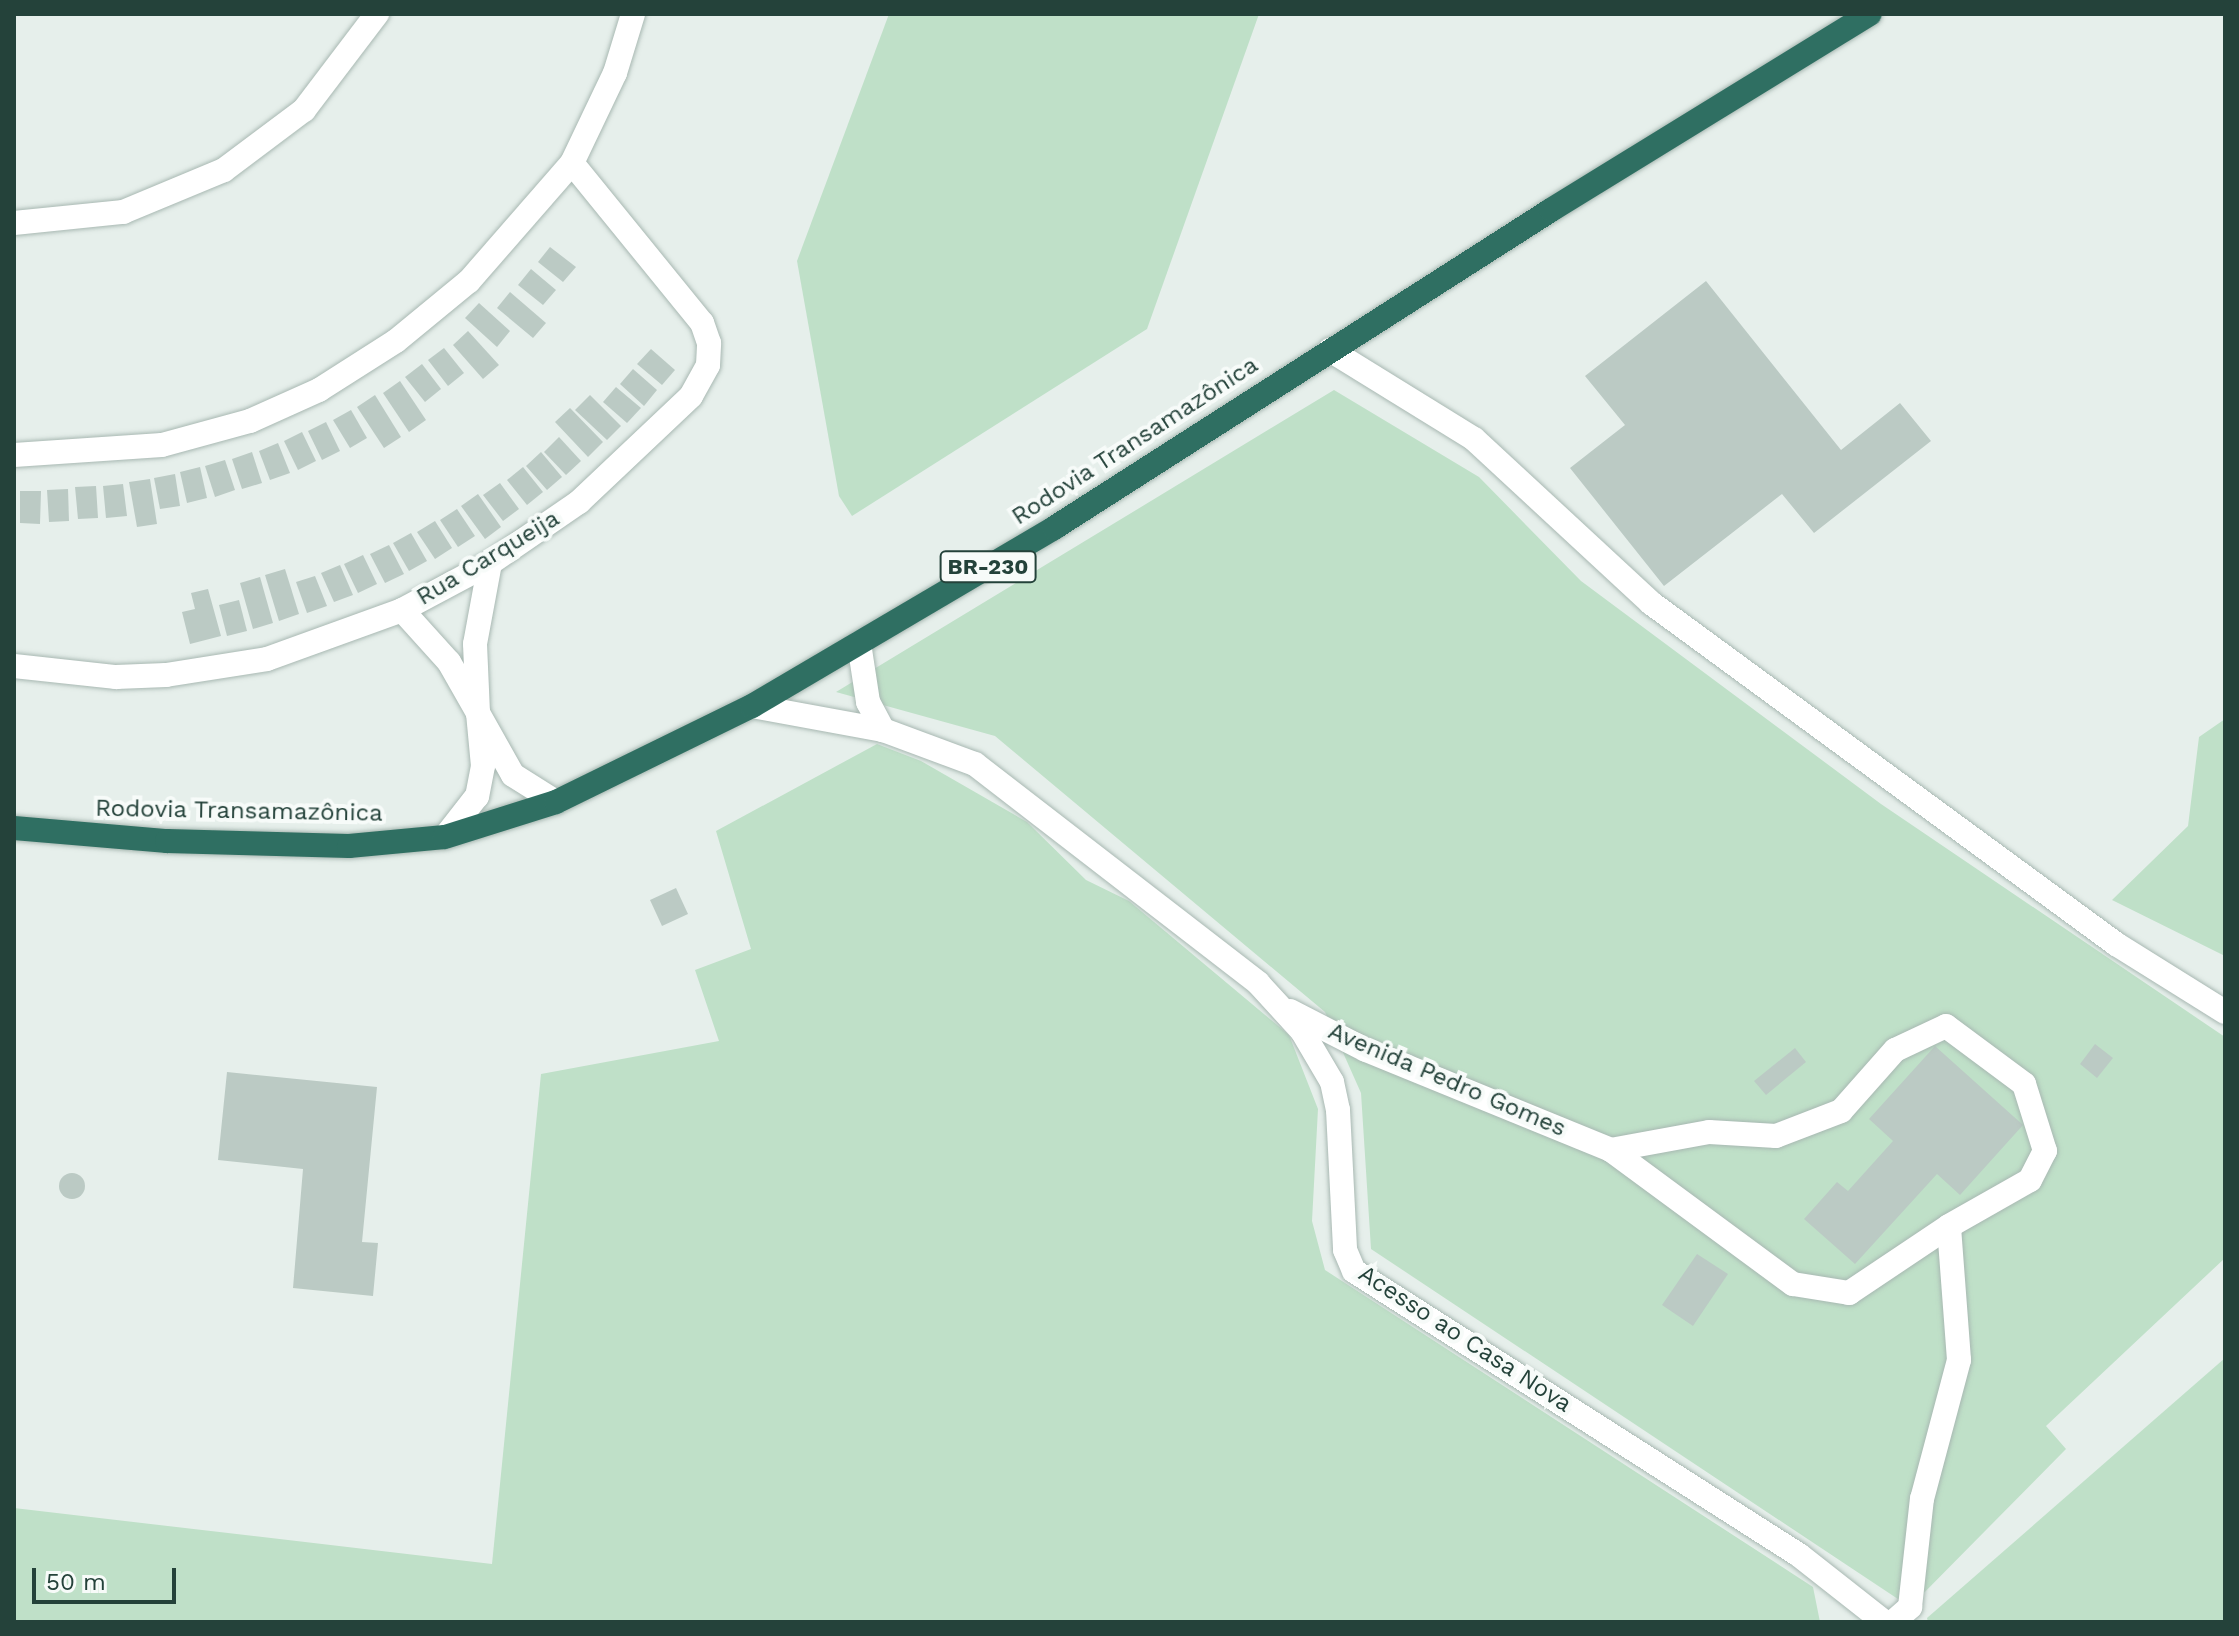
<!DOCTYPE html>
<meta charset="utf-8">
<style>
body{margin:0}
#map{position:relative;width:2239px;height:1636px;overflow:hidden;background:#e6efeb;font-family:"Work Sans",sans-serif}
div>[style]{position:absolute}
[style*='--x']{left:calc(var(--x)*1px);top:calc(var(--y)*1px);width:calc(var(--w)*1px);rotate:calc(var(--a)*1deg)}
.green>*{inset:0;background:#bfe0c8}
.building>*{inset:0;background:#bbcac4}
.round{border-radius:50%}
.roads{filter:drop-shadow(0 0 2px #a8b8b2) drop-shadow(0 0 2px #a8b8b2)}
.minor>*{height:24px;margin:-12px;padding:0 12px;transform-origin:12px;border-radius:12px;background:#fff}
.highway>*{height:24px;margin:-12px;padding:0 12px;transform-origin:12px;border-radius:12px;background:#2f6f62}
span{translate:-50% -50%;white-space:nowrap;text-align:center;line-height:1.15;-webkit-text-stroke:8px #f7fbf9;paint-order:stroke}
.shield-label span{padding:2px 6px;background:#f7fbf9;border:2px solid;border-radius:6px;-webkit-text-stroke-width:0}
.shield-label{font-size:22px;color:#24423a;font-weight:700}
.street-label{font-size:24px;color:#24423a}
.frame{position:absolute;inset:0;border:16px solid #24423a;pointer-events:none}
.scale{position:absolute;left:32px;top:1568px;width:144px;height:36px;box-sizing:border-box;border:4px solid #24423a;border-top:0;padding-left:10px;font-size:24px;line-height:28px;white-space:nowrap;color:#24423a;-webkit-text-stroke:6px #f7fbf9;paint-order:stroke}
</style>
<div id="map">
<div class="green">
<i style="clip-path:polygon(889px 14px,1259px 14px,1147px 329px,852px 516px,839px 496px,797px 261px)"></i>
<i style="clip-path:polygon(1334px 390px,1479px 477px,1581px 581px,1881px 804px,2225px 1037px,2225px 1258px,2046px 1426px,2066px 1449px,1910px 1607px,1371px 1249px,1361px 1093px,1325px 1012px,995px 736px,836px 692px)"></i>
<i style="clip-path:polygon(2225px 719px,2225px 956px,2112px 900px,2188px 826px,2199px 737px)"></i>
<i style="clip-path:polygon(877px 744px,921px 761px,1027px 822px,1086px 880px,1129px 901px,1289px 1035px,1318px 1109px,1312px 1221px,1325px 1270px,1813px 1587px,1820px 1622px,14px 1622px,14px 1508px,492px 1564px,541px 1074px,719px 1041px,695px 970px,751px 949px,716px 831px)"></i>
<i style="clip-path:polygon(2225px 1358px,2225px 1622px,1928px 1622px,1927px 1618px)"></i>
</div>
<div class="building">
<i style="clip-path:polygon(550px 247px,576px 267px,563px 282px,538px 262px)"></i>
<i style="clip-path:polygon(531px 269px,556px 290px,543px 305px,518px 285px)"></i>
<i style="clip-path:polygon(1706px 281px,1841px 450px,1900px 403px,1931px 441px,1814px 533px,1782px 494px,1664px 586px,1570px 468px,1625px 425px,1585px 376px)"></i>
<i style="clip-path:polygon(510px 292px,546px 323px,533px 338px,497px 308px)"></i>
<i style="clip-path:polygon(479px 303px,510px 331px,497px 347px,465px 318px)"></i>
<i style="clip-path:polygon(468px 331px,499px 365px,483px 379px,453px 345px)"></i>
<i style="clip-path:polygon(444px 348px,464px 373px,448px 386px,428px 360px)"></i>
<i style="clip-path:polygon(651px 349px,675px 370px,662px 385px,637px 364px)"></i>
<i style="clip-path:polygon(422px 364px,441px 389px,425px 402px,405px 377px)"></i>
<i style="clip-path:polygon(633px 369px,657px 390px,644px 406px,620px 384px)"></i>
<i style="clip-path:polygon(400px 381px,426px 420px,409px 432px,383px 393px)"></i>
<i style="clip-path:polygon(616px 387px,641px 408px,627px 423px,603px 402px)"></i>
<i style="clip-path:polygon(375px 395px,401px 437px,384px 448px,357px 407px)"></i>
<i style="clip-path:polygon(590px 395px,621px 426px,607px 440px,575px 410px)"></i>
<i style="clip-path:polygon(570px 408px,603px 442px,588px 457px,555px 422px)"></i>
<i style="clip-path:polygon(351px 410px,367px 438px,350px 448px,333px 420px)"></i>
<i style="clip-path:polygon(326px 422px,340px 451px,322px 460px,308px 431px)"></i>
<i style="clip-path:polygon(302px 432px,316px 461px,298px 470px,284px 441px)"></i>
<i style="clip-path:polygon(559px 437px,581px 461px,566px 475px,544px 452px)"></i>
<i style="clip-path:polygon(278px 443px,290px 473px,270px 480px,259px 451px)"></i>
<i style="clip-path:polygon(252px 452px,262px 483px,242px 489px,232px 459px)"></i>
<i style="clip-path:polygon(541px 452px,562px 477px,547px 490px,526px 466px)"></i>
<i style="clip-path:polygon(225px 460px,235px 490px,215px 497px,205px 466px)"></i>
<i style="clip-path:polygon(200px 467px,207px 498px,187px 503px,180px 472px)"></i>
<i style="clip-path:polygon(523px 467px,543px 492px,527px 505px,507px 480px)"></i>
<i style="clip-path:polygon(175px 474px,180px 506px,160px 509px,154px 478px)"></i>
<i style="clip-path:polygon(150px 479px,157px 524px,137px 527px,129px 482px)"></i>
<i style="clip-path:polygon(500px 483px,519px 509px,503px 521px,483px 495px)"></i>
<i style="clip-path:polygon(123px 484px,127px 516px,106px 518px,103px 486px)"></i>
<i style="clip-path:polygon(96px 486px,98px 518px,78px 519px,75px 487px)"></i>
<i style="clip-path:polygon(68px 489px,69px 521px,49px 522px,47px 490px)"></i>
<i style="clip-path:polygon(20px 491px,41px 491px,40px 524px,20px 523px)"></i>
<i style="clip-path:polygon(478px 494px,501px 527px,485px 539px,461px 506px)"></i>
<i style="clip-path:polygon(457px 509px,475px 536px,458px 547px,440px 520px)"></i>
<i style="clip-path:polygon(435px 521px,452px 548px,435px 559px,417px 532px)"></i>
<i style="clip-path:polygon(411px 533px,427px 561px,409px 571px,393px 543px)"></i>
<i style="clip-path:polygon(389px 545px,404px 574px,385px 583px,370px 554px)"></i>
<i style="clip-path:polygon(363px 555px,377px 584px,358px 593px,344px 564px)"></i>
<i style="clip-path:polygon(340px 565px,353px 595px,334px 602px,321px 573px)"></i>
<i style="clip-path:polygon(285px 569px,299px 614px,279px 621px,265px 575px)"></i>
<i style="clip-path:polygon(315px 576px,327px 606px,307px 613px,296px 582px)"></i>
<i style="clip-path:polygon(260px 577px,273px 623px,253px 629px,240px 583px)"></i>
<i style="clip-path:polygon(208px 589px,221px 636px,190px 644px,182px 612px,195px 609px,191px 593px)"></i>
<i style="clip-path:polygon(239px 600px,247px 631px,227px 636px,219px 605px)"></i>
<i style="clip-path:polygon(676px 888px,688px 914px,662px 926px,650px 900px)"></i>
<i style="clip-path:polygon(2095px 1044px,2113px 1058px,2097px 1078px,2080px 1064px)"></i>
<i style="clip-path:polygon(1935px 1046px,2023px 1125px,1960px 1195px,1937px 1174px,1855px 1264px,1804px 1219px,1837px 1182px,1848px 1191px,1893px 1141px,1869px 1119px)"></i>
<i style="clip-path:polygon(1795px 1048px,1806px 1062px,1766px 1095px,1754px 1081px)"></i>
<i style="clip-path:polygon(227px 1072px,377px 1087px,362px 1242px,378px 1243px,373px 1296px,293px 1288px,303px 1169px,218px 1160px)"></i>
<i class="round" style="left:59px;top:1173px;width:26px;height:26px"></i>
<i style="clip-path:polygon(1697px 1254px,1728px 1274px,1693px 1326px,1662px 1305px)"></i>
</div>
<div class="roads">
<div class="minor">
<i style="--x:14;--y:223;--w:110;--a:-5.8"></i>
<i style="--x:123;--y:212;--w:109;--a:-22.6"></i>
<i style="--x:224;--y:170;--w:100;--a:-36.9"></i>
<i style="--x:304;--y:110;--w:121;--a:-52.8"></i>
<i style="--x:1330;--y:350;--w:169;--a:31.7"></i>
<i style="--x:1474;--y:439;--w:241;--a:42.8"></i>
<i style="--x:1651;--y:603;--w:577;--a:36.25"></i>
<i style="--x:2116;--y:944;--w:128;--a:32"></i>
<i style="--x:14;--y:455;--w:148;--a:-3.9"></i>
<i style="--x:162;--y:445;--w:91;--a:-15.3"></i>
<i style="--x:250;--y:421;--w:76;--a:-24.2"></i>
<i style="--x:319;--y:390;--w:91;--a:-32.5"></i>
<i style="--x:396;--y:341;--w:94;--a:-39.4"></i>
<i style="--x:469;--y:281;--w:157;--a:-48.9"></i>
<i style="--x:572;--y:163;--w:100;--a:-64.5"></i>
<i style="--x:615;--y:73;--w:62;--a:-73"></i>
<i style="--x:490;--y:563;--w:82;--a:100.5"></i>
<i style="--x:475;--y:644;--w:69;--a:87.5"></i>
<i style="--x:478;--y:713;--w:71;--a:60.6"></i>
<i style="--x:513;--y:775;--w:51;--a:32.1"></i>
<i style="--x:402;--y:610;--w:70;--a:47.9"></i>
<i style="--x:449;--y:662;--w:59;--a:60.4"></i>
<i style="--x:478;--y:713;--w:53;--a:84.6"></i>
<i style="--x:483;--y:766;--w:31;--a:101"></i>
<i style="--x:477;--y:796;--w:52;--a:128"></i>
<i style="--x:859;--y:643;--w:60;--a:81.3"></i>
<i style="--x:868;--y:702;--w:32;--a:62"></i>
<i style="--x:14;--y:666;--w:103;--a:6.2"></i>
<i style="--x:116;--y:677;--w:50;--a:-2.3"></i>
<i style="--x:166;--y:675;--w:102;--a:-9"></i>
<i style="--x:267;--y:659;--w:144;--a:-19.9"></i>
<i style="--x:402;--y:610;--w:100;--a:-28.1"></i>
<i style="--x:490;--y:563;--w:108;--a:-34.4"></i>
<i style="--x:579;--y:502;--w:154;--a:-43.4"></i>
<i style="--x:691;--y:396;--w:35;--a:-61"></i>
<i style="--x:708;--y:365;--w:22;--a:-87"></i>
<i style="--x:709;--y:343;--w:21;--a:-109"></i>
<i style="--x:702;--y:323;--w:206;--a:-129.1"></i>
<i style="--x:752;--y:706;--w:133;--a:10.4"></i>
<i style="--x:883;--y:730;--w:98;--a:20.3"></i>
<i style="--x:975;--y:764;--w:358;--a:37.7"></i>
<i style="--x:1258;--y:983;--w:65;--a:47.5"></i>
<i style="--x:1302;--y:1031;--w:59;--a:59.5"></i>
<i style="--x:1332;--y:1082;--w:29;--a:78"></i>
<i style="--x:1338;--y:1110;--w:140;--a:87.1"></i>
<i style="--x:1345;--y:1250;--w:23;--a:67"></i>
<i style="--x:1354;--y:1271;--w:528;--a:32.55"></i>
<i style="--x:1799;--y:1555;--w:108;--a:38.2"></i>
<i style="--x:1290;--y:1011;--w:85;--a:27.2"></i>
<i style="--x:1366;--y:1050;--w:265;--a:22.2"></i>
<i style="--x:1611;--y:1150;--w:226;--a:36.4"></i>
<i style="--x:1793;--y:1284;--w:57;--a:9.1"></i>
<i style="--x:1849;--y:1293;--w:120;--a:-33.8"></i>
<i style="--x:1949;--y:1226;--w:93;--a:-29.6"></i>
<i style="--x:2030;--y:1180;--w:33;--a:-63"></i>
<i style="--x:2045;--y:1151;--w:70;--a:-107.4"></i>
<i style="--x:2024;--y:1084;--w:97;--a:-143.4"></i>
<i style="--x:1946;--y:1026;--w:56;--a:154.8"></i>
<i style="--x:1895;--y:1050;--w:81;--a:131.5"></i>
<i style="--x:1841;--y:1111;--w:70;--a:159"></i>
<i style="--x:1776;--y:1136;--w:67;--a:-176.6"></i>
<i style="--x:1709;--y:1132;--w:100;--a:169.6"></i>
<i style="--x:1893;--y:1622;--w:23;--a:-41"></i>
<i style="--x:1910;--y:1607;--w:109;--a:-83.7"></i>
<i style="--x:1922;--y:1499;--w:144;--a:-75.1"></i>
<i style="--x:1959;--y:1360;--w:134;--a:-94.3"></i>
</div>
<div class="highway">
<i style="--x:14;--y:828;--w:154;--a:4.9"></i>
<i style="--x:167;--y:841;--w:182;--a:1.6"></i>
<i style="--x:349;--y:846;--w:96;--a:-5.4"></i>
<i style="--x:445;--y:837;--w:116;--a:-17.5"></i>
<i style="--x:556;--y:802;--w:218;--a:-26.1"></i>
<i style="--x:752;--y:706;--w:351;--a:-30.5"></i>
<i style="--x:1054;--y:528;--w:590;--a:-32.61"></i>
<i style="--x:1551;--y:210;--w:374;--a:-31.6"></i>
</div>
</div>
<div class="shield-label">
<span style="left:988px;top:567px">BR-230</span>
</div>
<div class="street-label">
<span style="left:1135px;top:441px;rotate:-33deg">Rodovia Transamazônica</span>
<span style="left:488px;top:558px;rotate:-31deg">Rua Carqueija</span>
<span style="left:239px;top:811px;rotate:1deg">Rodovia Transamazônica</span>
<span style="left:1447px;top:1080px;rotate:23deg">Avenida Pedro Gomes</span>
<span style="left:1465px;top:1339px;rotate:33deg">Acesso ao Casa Nova</span>
</div>
<div class="frame"></div>
<div class="scale">50 m</div>
</div>
